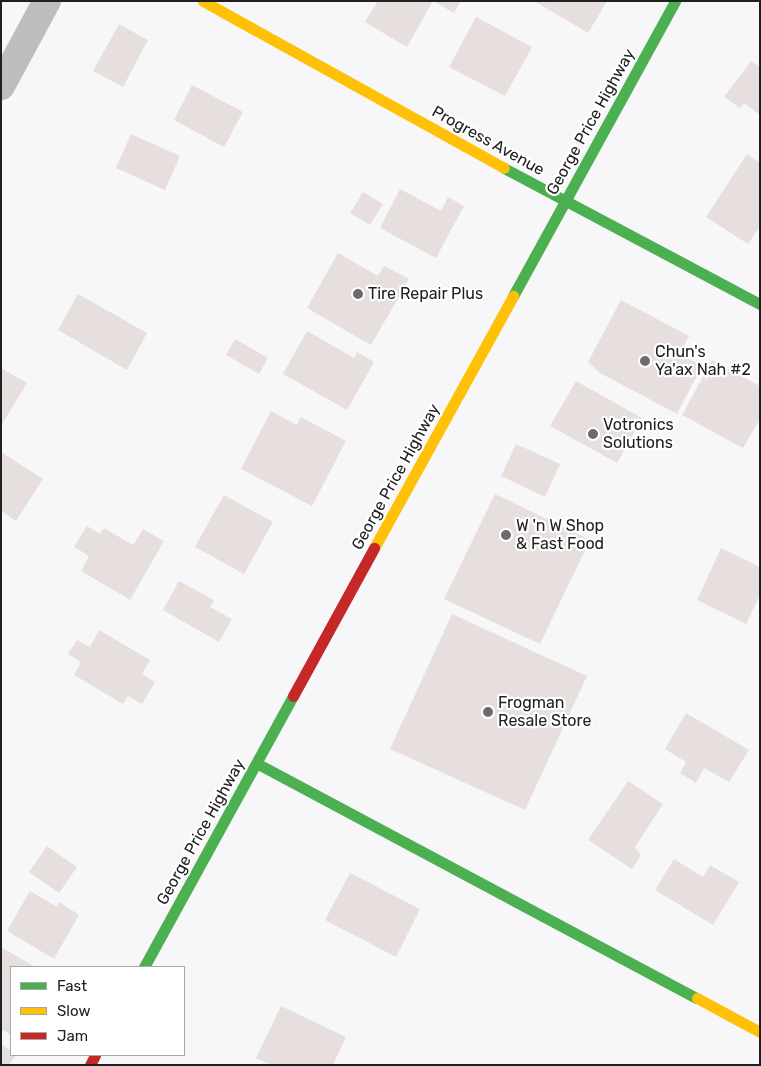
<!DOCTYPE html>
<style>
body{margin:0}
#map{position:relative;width:761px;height:1066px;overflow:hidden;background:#f7f7f9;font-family:Rubik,sans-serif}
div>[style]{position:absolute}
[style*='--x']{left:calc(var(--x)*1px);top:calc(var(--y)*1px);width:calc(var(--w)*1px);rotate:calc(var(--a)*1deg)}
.building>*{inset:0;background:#e6dfdd}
.street>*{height:28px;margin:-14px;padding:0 14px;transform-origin:14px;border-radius:14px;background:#bdbdbe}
.fast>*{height:11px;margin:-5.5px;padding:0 5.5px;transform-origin:5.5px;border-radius:5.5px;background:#4caf50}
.slow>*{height:11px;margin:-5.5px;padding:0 5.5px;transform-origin:5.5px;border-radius:5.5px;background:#ffc107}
.jam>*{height:11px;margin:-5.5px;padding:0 5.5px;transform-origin:5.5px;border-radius:5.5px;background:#c62828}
.dots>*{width:14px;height:14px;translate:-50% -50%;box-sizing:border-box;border:2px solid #fff;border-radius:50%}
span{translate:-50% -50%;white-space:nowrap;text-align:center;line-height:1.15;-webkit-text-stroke:4.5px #fff;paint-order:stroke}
.street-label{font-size:16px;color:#202021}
.poi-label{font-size:16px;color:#202021}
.left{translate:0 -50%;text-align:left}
.frame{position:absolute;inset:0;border:2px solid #202021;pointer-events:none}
.legend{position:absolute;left:10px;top:966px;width:175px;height:90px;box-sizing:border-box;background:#fff;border:1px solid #a6a6a6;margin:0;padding:6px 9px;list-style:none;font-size:15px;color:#202021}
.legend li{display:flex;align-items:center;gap:10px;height:25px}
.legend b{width:25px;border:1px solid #a6a6a6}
</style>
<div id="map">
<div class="building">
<i style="clip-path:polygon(378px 1px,461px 1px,454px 13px,433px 1px,407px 47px,365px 22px)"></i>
<i style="clip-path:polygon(534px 1px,607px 1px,588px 33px)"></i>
<i style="clip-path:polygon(476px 17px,532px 47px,505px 96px,449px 67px)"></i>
<i style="clip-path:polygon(119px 24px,148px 40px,123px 87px,93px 71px)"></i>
<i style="clip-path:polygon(751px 61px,760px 67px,760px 115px,744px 103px,740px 108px,724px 97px)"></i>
<i style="clip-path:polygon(192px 85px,243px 112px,224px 147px,174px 120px)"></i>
<i style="clip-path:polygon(131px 134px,180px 156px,165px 190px,116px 168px)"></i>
<i style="clip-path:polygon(747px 154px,760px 163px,760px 226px,748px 244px,706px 217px)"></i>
<i style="clip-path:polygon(400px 189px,441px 211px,448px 197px,464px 206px,436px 258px,380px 228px)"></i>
<i style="clip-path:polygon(363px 192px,383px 204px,370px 225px,350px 213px)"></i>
<i style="clip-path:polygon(338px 253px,378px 276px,384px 266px,409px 279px,371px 345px,307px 308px)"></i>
<i style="clip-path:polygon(78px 294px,147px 333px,127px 370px,58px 330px)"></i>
<i style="clip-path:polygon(621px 300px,689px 336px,680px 354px,702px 366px,677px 414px,600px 373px,588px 362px)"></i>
<i style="clip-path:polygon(307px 331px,354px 358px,357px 352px,374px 362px,347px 410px,283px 374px)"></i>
<i style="clip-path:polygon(235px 339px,268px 358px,259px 374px,226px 355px)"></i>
<i style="clip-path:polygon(712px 360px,760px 386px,760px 419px,743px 448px,682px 415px)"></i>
<i style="clip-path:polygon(1px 368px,27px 383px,1px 426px)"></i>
<i style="clip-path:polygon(576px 381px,642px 418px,617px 463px,550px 426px)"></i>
<i style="clip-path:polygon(271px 411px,297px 425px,301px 417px,346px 441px,312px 506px,241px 469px)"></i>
<i style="clip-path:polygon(516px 444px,560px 464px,545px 497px,501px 476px)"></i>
<i style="clip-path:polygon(1px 452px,43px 479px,16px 521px,1px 511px)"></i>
<i style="clip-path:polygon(495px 494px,590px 540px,540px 644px,444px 599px)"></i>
<i style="clip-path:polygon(224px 495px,273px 522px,244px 574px,195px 547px)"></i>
<i style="clip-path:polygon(87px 526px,100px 534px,104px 528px,133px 545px,143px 529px,164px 541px,130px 600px,81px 571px,89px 556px,74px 547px)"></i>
<i style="clip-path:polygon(721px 548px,760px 567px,760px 595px,746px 624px,697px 600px)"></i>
<i style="clip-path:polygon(179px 581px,214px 600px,210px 607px,232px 619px,219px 642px,163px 610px)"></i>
<i style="clip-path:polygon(452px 614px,587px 676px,525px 810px,390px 749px)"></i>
<i style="clip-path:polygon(99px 630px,150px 660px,142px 674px,155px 682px,142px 704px,128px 696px,123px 704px,74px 675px,81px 662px,68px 654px,77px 640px,90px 647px)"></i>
<i style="clip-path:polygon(686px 713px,749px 750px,729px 782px,704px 768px,696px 783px,680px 773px,686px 762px,665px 749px)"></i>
<i style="clip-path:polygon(628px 781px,663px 804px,635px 847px,641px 855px,632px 869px,588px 840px)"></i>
<i style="clip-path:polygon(47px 846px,77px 867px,59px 893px,29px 872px)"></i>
<i style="clip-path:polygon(674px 859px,703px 877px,710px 865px,739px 882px,713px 925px,655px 890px)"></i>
<i style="clip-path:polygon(350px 873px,420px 909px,396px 957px,325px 920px)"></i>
<i style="clip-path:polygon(30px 891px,57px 907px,59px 902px,79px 915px,54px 959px,7px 931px)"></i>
<i style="clip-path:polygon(1px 947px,35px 967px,11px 967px,11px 1035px,1px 1029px)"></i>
<i style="clip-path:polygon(281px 1006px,346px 1037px,333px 1065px,271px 1065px,256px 1058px)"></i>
<i style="clip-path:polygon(1px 1044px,11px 1051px,11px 1055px,16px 1055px,9px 1065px,1px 1065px)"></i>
</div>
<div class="street">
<i style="--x:1;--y:86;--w:97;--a:-61.6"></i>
</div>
<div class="fast">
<i style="--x:504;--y:168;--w:290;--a:28"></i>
<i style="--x:513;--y:296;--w:337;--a:-61.2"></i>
<i style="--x:258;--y:764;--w:497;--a:28.1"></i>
<i style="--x:144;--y:967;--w:309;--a:-61.2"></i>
</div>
<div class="slow">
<i style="--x:203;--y:1;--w:344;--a:29"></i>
<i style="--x:374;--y:548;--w:288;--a:-61.1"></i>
<i style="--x:697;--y:998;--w:72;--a:28.4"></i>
</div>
<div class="jam">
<i style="--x:293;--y:696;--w:169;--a:-61.3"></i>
<i style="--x:90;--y:1065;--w:11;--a:-63"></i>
</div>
<div class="dots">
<i style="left:358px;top:294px;background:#6b6b6d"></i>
<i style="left:645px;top:361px;background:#6b6b6d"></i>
<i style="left:593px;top:434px;background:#6b6b6d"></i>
<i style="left:506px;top:535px;background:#6b6b6d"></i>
<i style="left:488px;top:712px;background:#6b6b6d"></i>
</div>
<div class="street-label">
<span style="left:591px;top:122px;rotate:-61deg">George Price Highway</span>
<span style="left:488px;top:141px;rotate:29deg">Progress Avenue</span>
<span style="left:396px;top:477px;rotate:-61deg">George Price Highway</span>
<span style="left:201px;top:832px;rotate:-61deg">George Price Highway</span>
</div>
<div class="poi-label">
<span class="left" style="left:368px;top:294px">Tire Repair Plus</span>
<span class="left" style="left:655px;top:361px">Chun's<br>Ya'ax Nah #2</span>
<span class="left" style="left:603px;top:434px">Votronics<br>Solutions</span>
<span class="left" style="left:516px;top:535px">W 'n W Shop<br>&amp; Fast Food</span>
<span class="left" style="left:498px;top:712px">Frogman<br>Resale Store</span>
</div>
<div class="frame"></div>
<ul class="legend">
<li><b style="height:6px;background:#4caf50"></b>Fast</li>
<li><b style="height:6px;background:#ffc107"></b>Slow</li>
<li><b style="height:6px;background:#c62828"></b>Jam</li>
</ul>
</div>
